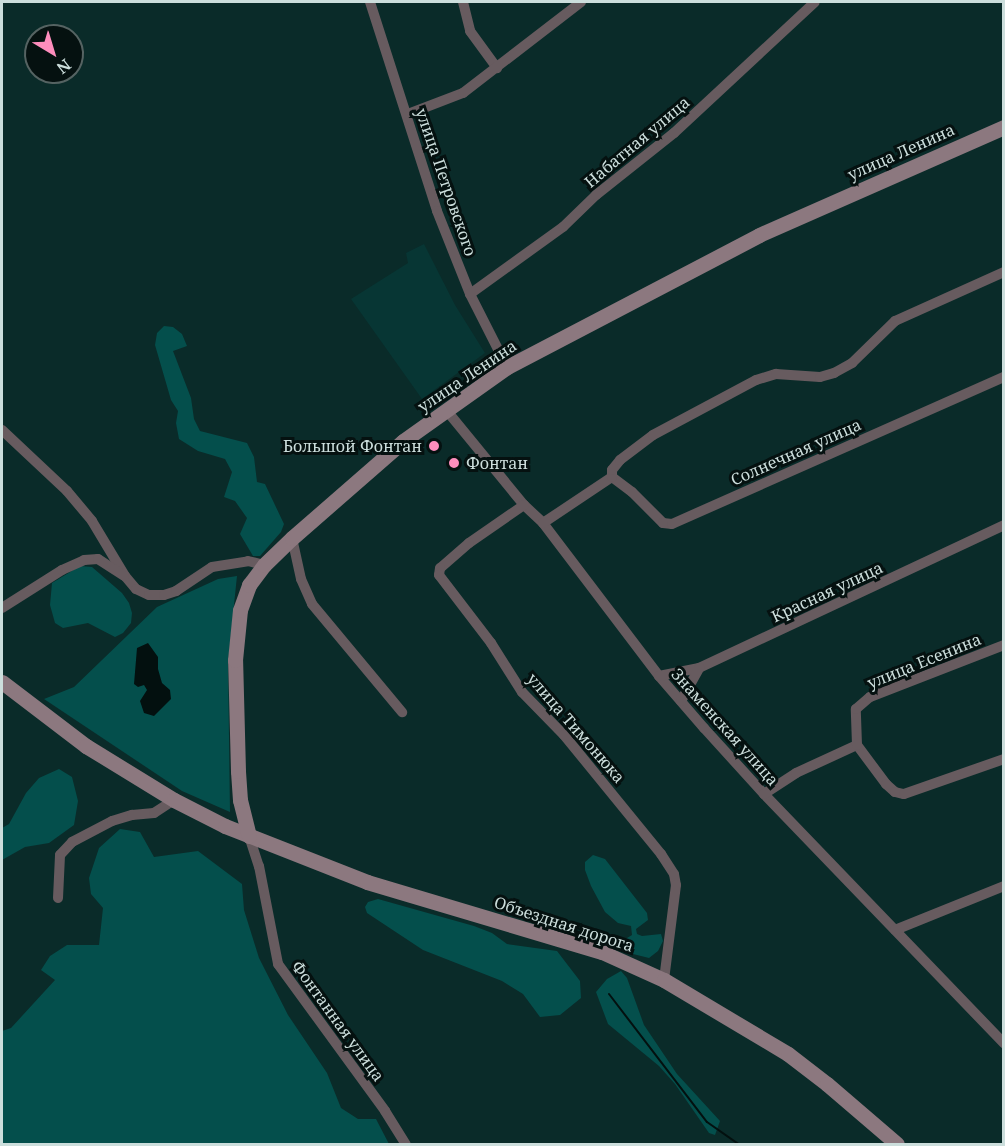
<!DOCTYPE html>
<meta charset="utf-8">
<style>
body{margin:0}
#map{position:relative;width:1005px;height:1146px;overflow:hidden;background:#0a2b29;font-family:"Noto Serif",serif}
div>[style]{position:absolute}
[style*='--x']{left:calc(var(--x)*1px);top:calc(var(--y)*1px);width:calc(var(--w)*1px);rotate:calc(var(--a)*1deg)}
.built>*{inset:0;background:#073634}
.green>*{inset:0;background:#044f4c}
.water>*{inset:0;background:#03100f}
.stream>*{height:2px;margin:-1px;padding:0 1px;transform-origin:1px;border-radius:1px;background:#03100f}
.street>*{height:10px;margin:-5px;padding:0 5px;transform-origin:5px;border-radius:5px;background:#675b5f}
.secondary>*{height:15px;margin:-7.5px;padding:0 7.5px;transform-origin:7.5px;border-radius:7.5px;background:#8c787f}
.dots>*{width:16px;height:16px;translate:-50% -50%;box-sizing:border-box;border:3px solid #051110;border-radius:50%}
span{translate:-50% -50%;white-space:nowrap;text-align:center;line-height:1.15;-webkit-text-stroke:6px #051110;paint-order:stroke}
.street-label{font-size:16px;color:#ccdedc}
.poi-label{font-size:16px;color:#ccdedc}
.right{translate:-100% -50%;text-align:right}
.left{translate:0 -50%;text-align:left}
.frame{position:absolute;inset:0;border:3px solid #ccdedc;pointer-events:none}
.north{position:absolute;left:24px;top:24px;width:60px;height:60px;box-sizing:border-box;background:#051110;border:2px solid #556362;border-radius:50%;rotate:142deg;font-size:16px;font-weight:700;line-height:24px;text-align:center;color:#ccdedc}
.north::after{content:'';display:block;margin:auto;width:21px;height:27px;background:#fe8ebd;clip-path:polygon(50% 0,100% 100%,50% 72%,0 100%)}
</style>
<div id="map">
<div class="built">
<i style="clip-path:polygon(424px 244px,455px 305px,485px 353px,422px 399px,351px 299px,408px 263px,406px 253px)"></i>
</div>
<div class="green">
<i style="clip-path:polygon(164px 326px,173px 327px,182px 334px,187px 346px,173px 351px,191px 398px,194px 419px,200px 431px,247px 443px,254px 457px,257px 482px,265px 484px,284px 524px,281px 532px,260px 556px,253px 556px,240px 534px,247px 518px,235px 501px,224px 497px,232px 472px,225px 459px,198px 451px,179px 439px,176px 423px,178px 411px,171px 400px,155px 345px,157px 333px)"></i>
<i style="clip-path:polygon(80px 566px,92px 567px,122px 593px,129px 603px,132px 613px,131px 623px,123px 633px,115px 637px,88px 623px,63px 628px,55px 623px,50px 605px,52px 583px)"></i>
<i style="clip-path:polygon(237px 576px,228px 662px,230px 812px,182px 791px,44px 699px,74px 687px,157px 607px,218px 579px)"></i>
<i style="clip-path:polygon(59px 769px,72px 777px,78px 801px,74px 825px,49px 843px,25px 847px,2px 860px,2px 828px,9px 824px,26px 793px,39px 778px)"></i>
<i style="clip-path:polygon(120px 829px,140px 832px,154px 857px,198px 851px,242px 884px,244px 910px,259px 958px,288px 1015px,327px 1073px,341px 1108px,358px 1119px,376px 1119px,389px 1144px,2px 1144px,2px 1031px,11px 1028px,55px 980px,41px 970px,50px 956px,67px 945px,99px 945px,103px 908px,91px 894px,89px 878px,99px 848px)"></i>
<i style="clip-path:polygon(593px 855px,605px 859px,647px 913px,648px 920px,636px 929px,637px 934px,642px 936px,661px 934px,663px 941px,658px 951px,649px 958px,621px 951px,617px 944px,632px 935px,631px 926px,618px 923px,605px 912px,591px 886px,585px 870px,585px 862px)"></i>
<i style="clip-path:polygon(378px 899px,474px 926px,492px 933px,507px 944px,557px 951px,580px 981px,581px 998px,560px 1015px,540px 1017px,523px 994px,502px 981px,423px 950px,367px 913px,365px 907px,368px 902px)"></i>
<i style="clip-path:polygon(621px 971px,627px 978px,644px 1025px,677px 1074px,720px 1121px,715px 1135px,709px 1133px,675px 1084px,659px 1066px,608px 1024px,596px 992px,607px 979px)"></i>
</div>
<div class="water">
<i style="clip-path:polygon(148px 643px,158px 657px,158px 669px,162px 683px,170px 690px,171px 699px,154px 716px,144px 713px,140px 701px,147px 690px,144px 685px,138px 687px,134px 684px,137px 648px)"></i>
</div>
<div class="stream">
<i style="--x:609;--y:994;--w:161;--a:52.6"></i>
<i style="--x:707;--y:1122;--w:39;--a:35"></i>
</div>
<div class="street">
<i style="--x:370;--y:2;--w:219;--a:72.2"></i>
<i style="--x:437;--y:211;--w:89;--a:68.3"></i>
<i style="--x:470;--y:294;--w:82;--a:63.1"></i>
<i style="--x:463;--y:2;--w:30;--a:76"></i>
<i style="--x:470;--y:31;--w:46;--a:53.9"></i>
<i style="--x:408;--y:114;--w:59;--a:-20.9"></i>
<i style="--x:463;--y:93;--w:149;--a:-37.6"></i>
<i style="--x:470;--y:294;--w:115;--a:-35.8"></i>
<i style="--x:563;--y:227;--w:46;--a:-44.1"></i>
<i style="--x:596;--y:195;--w:100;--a:-38.5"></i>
<i style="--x:674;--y:133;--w:192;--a:-42.9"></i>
<i style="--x:447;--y:411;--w:122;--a:50.7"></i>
<i style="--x:524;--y:505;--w:26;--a:43"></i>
<i style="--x:543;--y:523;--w:192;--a:52.8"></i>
<i style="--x:659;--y:676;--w:69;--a:49.1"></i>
<i style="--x:704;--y:728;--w:89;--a:47.7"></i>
<i style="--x:764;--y:794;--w:346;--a:46.1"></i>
<i style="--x:2;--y:430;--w:89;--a:43.2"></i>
<i style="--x:67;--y:491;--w:39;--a:50"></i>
<i style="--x:92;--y:521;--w:64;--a:59"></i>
<i style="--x:125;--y:576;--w:17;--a:50"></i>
<i style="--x:136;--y:589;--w:14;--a:25"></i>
<i style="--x:149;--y:595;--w:15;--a:0"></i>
<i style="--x:164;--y:595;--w:13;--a:-18"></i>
<i style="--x:176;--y:591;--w:43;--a:-33.7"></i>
<i style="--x:212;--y:567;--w:36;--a:-9"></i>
<i style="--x:248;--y:561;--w:16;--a:14"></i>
<i style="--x:612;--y:477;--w:25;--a:37"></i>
<i style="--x:632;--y:492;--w:44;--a:45"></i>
<i style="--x:663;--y:523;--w:9;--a:6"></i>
<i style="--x:672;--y:524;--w:363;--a:-23.9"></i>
<i style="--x:524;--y:505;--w:67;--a:145.4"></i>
<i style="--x:469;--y:543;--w:38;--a:139"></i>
<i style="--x:440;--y:568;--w:7;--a:98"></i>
<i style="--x:439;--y:575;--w:86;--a:52.6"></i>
<i style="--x:491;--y:643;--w:58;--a:57.7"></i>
<i style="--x:522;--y:692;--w:60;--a:45.7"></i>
<i style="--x:564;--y:735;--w:154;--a:50.8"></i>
<i style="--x:661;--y:854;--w:24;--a:57"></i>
<i style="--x:674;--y:874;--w:11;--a:80"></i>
<i style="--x:676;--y:885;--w:96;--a:97.2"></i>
<i style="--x:543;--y:523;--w:83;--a:-33.7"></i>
<i style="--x:612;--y:477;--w:7;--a:-90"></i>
<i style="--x:612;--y:470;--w:13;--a:-51"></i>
<i style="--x:620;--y:460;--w:41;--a:-37.1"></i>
<i style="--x:653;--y:435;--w:117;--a:-28.1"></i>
<i style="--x:756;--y:380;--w:21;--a:-17"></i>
<i style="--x:776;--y:374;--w:44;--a:3.9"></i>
<i style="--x:820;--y:377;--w:15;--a:-16"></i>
<i style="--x:834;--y:373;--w:21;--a:-29"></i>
<i style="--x:852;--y:363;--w:60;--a:-44.3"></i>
<i style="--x:895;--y:321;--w:120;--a:-24.2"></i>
<i style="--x:292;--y:538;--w:42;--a:77.6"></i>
<i style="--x:301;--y:579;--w:27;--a:66"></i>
<i style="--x:312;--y:604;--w:141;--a:50.2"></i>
<i style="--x:2;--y:608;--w:71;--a:-32.3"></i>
<i style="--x:62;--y:570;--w:24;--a:-24"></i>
<i style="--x:84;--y:560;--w:14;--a:-4"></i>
<i style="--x:98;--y:559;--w:31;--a:33"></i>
<i style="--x:659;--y:676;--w:41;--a:-11.3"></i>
<i style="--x:699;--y:668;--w:337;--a:-25.1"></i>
<i style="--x:681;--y:701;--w:38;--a:-61"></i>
<i style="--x:857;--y:745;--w:49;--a:53.4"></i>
<i style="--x:886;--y:784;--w:12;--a:42"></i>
<i style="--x:895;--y:792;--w:9;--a:13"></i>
<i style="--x:904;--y:794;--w:106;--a:-19.3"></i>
<i style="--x:764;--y:794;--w:38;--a:-33"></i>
<i style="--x:796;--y:773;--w:67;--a:-24.7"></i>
<i style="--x:857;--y:745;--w:36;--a:-92"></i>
<i style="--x:856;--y:709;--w:18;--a:-41"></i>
<i style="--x:870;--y:697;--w:144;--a:-21.2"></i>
<i style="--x:249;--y:836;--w:32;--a:72"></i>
<i style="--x:259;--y:866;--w:100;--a:79"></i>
<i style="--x:278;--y:964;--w:182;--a:53.9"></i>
<i style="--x:385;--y:1111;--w:39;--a:58"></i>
<i style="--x:58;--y:898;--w:43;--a:-87.3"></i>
<i style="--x:60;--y:855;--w:18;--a:-47"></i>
<i style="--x:72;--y:842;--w:45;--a:-27.7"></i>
<i style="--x:112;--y:821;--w:21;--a:-17"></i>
<i style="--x:132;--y:815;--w:22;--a:-5"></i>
<i style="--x:154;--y:813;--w:24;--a:-33"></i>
<i style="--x:895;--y:930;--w:118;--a:-22"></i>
</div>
<div class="secondary">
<i style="--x:2;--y:682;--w:106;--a:37.3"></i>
<i style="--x:86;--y:746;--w:103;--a:31.5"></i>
<i style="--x:174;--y:800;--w:57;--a:27"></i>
<i style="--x:225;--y:826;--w:153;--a:21.5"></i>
<i style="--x:367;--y:882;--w:245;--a:16.6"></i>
<i style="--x:602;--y:952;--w:68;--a:24.3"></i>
<i style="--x:664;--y:980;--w:144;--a:30.8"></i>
<i style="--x:788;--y:1054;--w:49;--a:37.6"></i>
<i style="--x:827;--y:1084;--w:92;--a:40.6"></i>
<i style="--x:249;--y:836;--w:37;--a:-104"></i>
<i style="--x:240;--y:800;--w:29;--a:-94"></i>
<i style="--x:238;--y:771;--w:111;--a:-91.5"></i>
<i style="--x:235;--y:660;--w:50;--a:-84.3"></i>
<i style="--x:240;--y:610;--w:27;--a:-70"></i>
<i style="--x:249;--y:585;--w:25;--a:-53"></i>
<i style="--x:264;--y:565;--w:39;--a:-44"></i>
<i style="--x:292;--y:538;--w:147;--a:-41.1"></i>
<i style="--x:403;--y:441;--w:128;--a:-35.4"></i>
<i style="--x:507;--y:367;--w:284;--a:-27.6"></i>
<i style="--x:759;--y:235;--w:268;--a:-23.8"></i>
</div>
<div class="dots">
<i style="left:434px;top:446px;background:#fe8ebd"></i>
<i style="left:454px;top:463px;background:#fe8ebd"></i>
</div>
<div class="street-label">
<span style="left:637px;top:142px;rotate:-40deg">Набатная улица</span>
<span style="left:901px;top:152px;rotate:-24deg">улица Ленина</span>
<span style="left:446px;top:182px;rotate:71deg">улица Петровского</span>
<span style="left:467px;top:376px;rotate:-34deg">улица Ленина</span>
<span style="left:796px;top:452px;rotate:-24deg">Солнечная улица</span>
<span style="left:827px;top:592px;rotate:-25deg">Красная улица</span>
<span style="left:924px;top:661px;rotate:-22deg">улица Есенина</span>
<span style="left:725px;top:727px;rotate:48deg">Знаменская улица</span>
<span style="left:576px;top:728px;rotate:49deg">улица Тимонюка</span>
<span style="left:564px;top:924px;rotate:18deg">Объездная дорога</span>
<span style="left:338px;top:1021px;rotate:54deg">Фонтанная улица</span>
</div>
<div class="poi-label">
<span class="right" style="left:422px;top:446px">Большой Фонтан</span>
<span class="left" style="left:466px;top:463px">Фонтан</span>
</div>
<div class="frame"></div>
<div class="north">N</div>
</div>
